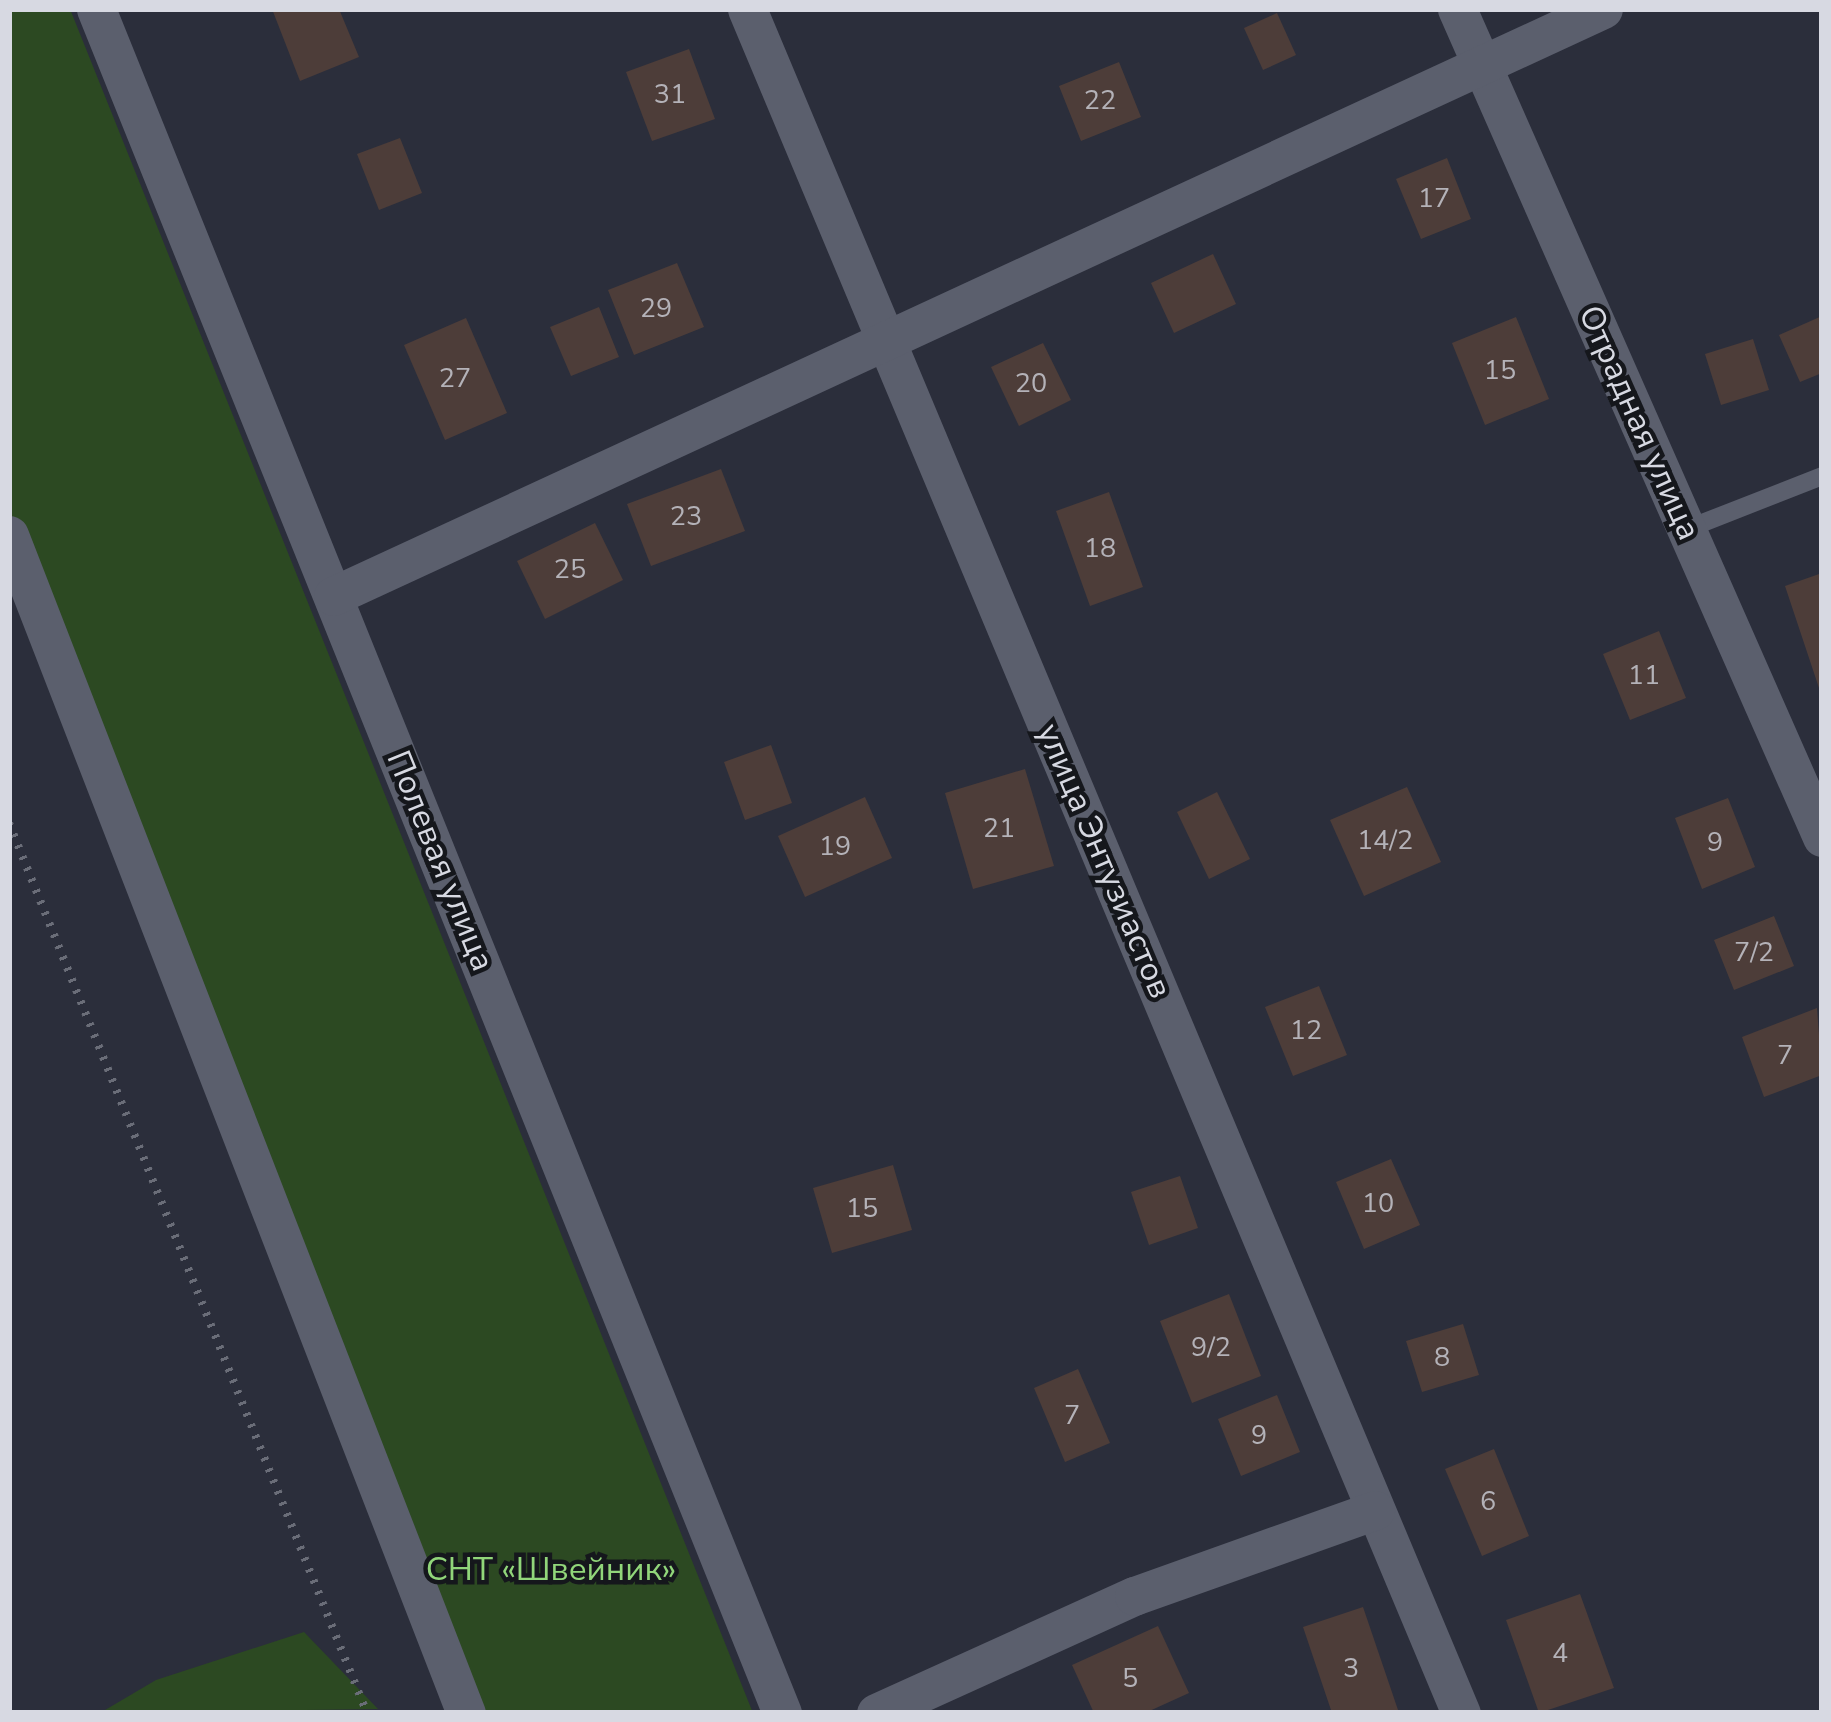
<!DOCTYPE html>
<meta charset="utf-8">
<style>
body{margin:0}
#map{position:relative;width:1831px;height:1722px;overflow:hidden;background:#2b2e3b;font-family:"Nunito Sans",sans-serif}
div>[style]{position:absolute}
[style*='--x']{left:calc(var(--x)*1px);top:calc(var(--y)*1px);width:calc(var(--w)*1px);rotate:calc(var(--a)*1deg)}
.green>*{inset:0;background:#2c4922}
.building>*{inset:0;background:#4d3d39}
.path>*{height:8px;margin-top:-4px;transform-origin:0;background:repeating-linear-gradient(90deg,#6a6d78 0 3px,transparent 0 12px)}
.service>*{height:18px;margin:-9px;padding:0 9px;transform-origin:9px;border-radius:9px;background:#5b5f6d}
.minor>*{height:39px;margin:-19.5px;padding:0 19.5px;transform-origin:19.5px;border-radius:19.5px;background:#5b5f6d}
span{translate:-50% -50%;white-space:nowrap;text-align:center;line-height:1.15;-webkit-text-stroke:9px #15171c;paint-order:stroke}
.number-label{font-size:27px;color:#b4b2b8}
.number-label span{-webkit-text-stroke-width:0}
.street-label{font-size:33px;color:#d7d9e2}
.park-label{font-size:33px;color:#91d67a}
.frame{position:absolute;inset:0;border:12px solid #d7d9e2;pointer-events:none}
</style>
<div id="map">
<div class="green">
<i style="clip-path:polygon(9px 9px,70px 9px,753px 1713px,461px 1713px,9px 515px)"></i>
<i style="clip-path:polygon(304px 1632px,378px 1709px,100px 1713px,156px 1680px)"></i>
</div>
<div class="building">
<i style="clip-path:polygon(272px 9px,339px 9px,359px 57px,300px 81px)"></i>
<i style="clip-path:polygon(1277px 13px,1296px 55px,1263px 70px,1244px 28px)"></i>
<i style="clip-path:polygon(689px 49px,715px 119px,652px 141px,626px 72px)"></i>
<i style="clip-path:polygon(1119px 62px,1141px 117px,1081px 141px,1059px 86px)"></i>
<i style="clip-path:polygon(400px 138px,422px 193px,379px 210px,357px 154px)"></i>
<i style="clip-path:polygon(1447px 158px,1471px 219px,1421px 239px,1396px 179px)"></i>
<i style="clip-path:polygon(1213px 254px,1236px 304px,1174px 333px,1151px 283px)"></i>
<i style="clip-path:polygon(677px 263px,704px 327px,634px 355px,608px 290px)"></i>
<i style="clip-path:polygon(599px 307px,619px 357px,571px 376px,550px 327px)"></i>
<i style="clip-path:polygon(1822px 316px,1822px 373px,1800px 382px,1779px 335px)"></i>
<i style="clip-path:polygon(1516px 317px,1549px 399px,1485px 425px,1452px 343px)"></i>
<i style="clip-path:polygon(466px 318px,507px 413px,445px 440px,404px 345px)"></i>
<i style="clip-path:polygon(1753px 339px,1769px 390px,1721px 405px,1705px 354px)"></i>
<i style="clip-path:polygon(1043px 343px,1071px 400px,1019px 426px,991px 367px)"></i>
<i style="clip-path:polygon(721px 469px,745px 531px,651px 566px,627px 504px)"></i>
<i style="clip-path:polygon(1109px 492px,1143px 587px,1090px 606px,1056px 511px)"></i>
<i style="clip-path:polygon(595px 523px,623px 580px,545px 619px,517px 561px)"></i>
<i style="clip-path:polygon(1822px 573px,1822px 694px,1821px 694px,1785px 586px)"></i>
<i style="clip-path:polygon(1659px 631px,1686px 698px,1630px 720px,1603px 654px)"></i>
<i style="clip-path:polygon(771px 745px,792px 803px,745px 820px,724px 762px)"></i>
<i style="clip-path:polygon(1025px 769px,1054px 866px,973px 889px,945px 793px)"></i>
<i style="clip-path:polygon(1407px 787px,1441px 862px,1364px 896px,1330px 820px)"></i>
<i style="clip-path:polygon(1217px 792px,1250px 859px,1209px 879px,1177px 812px)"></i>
<i style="clip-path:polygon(865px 797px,892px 858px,805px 897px,778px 836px)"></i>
<i style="clip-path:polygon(1728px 798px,1755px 867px,1702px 889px,1675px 818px)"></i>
<i style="clip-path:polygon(1774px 916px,1794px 966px,1734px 990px,1714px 940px)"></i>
<i style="clip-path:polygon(1319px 986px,1347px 1055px,1293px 1076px,1265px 1007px)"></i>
<i style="clip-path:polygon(1817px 1008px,1822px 1075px,1764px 1097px,1742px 1037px)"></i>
<i style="clip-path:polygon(1391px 1159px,1420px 1225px,1364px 1249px,1336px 1182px)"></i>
<i style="clip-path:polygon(893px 1165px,912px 1230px,832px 1253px,813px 1188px)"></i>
<i style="clip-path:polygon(1180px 1176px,1198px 1228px,1149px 1245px,1131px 1192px)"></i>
<i style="clip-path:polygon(1229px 1294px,1261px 1376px,1192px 1403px,1160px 1321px)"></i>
<i style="clip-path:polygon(1463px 1324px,1479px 1375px,1422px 1392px,1406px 1341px)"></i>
<i style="clip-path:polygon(1078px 1369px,1110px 1443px,1065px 1462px,1034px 1388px)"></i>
<i style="clip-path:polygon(1277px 1395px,1300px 1452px,1241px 1476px,1218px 1419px)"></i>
<i style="clip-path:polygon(1494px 1449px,1529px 1536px,1482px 1556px,1445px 1469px)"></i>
<i style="clip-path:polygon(1580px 1594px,1614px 1688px,1539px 1713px,1506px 1620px)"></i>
<i style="clip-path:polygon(1363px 1607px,1398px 1710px,1332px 1713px,1303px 1627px)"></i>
<i style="clip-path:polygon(1158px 1626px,1189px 1693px,1145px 1713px,1094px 1713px,1072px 1665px)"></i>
</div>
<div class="path">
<i style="--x:9;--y:823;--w:959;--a:68.09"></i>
</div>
<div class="service">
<i style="--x:1687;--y:529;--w:145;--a:-21.4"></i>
</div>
<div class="minor">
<i style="--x:96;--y:9;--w:1837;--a:68.07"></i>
<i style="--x:747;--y:9;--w:1848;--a:67.27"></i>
<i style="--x:1457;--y:9;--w:905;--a:66.21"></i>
<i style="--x:9;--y:535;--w:1264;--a:68.8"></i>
<i style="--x:333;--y:596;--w:1399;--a:-24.81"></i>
<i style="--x:876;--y:1713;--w:283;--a:-24.4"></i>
<i style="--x:1134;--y:1596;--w:256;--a:-19.6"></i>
</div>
<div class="number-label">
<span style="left:670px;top:95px">31</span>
<span style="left:1100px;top:101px">22</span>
<span style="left:1434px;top:199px">17</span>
<span style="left:656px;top:309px">29</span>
<span style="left:1500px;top:371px">15</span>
<span style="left:455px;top:379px">27</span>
<span style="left:1031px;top:384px">20</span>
<span style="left:686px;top:517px">23</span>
<span style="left:1100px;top:549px">18</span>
<span style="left:570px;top:570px">25</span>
<span style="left:1644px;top:676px">11</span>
<span style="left:999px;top:829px">21</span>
<span style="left:1385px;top:841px">14/2</span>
<span style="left:1715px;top:843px">9</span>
<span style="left:835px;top:847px">19</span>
<span style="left:1754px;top:953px">7/2</span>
<span style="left:1306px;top:1031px">12</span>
<span style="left:1785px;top:1056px">7</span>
<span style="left:1378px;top:1204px">10</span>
<span style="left:862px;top:1209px">15</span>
<span style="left:1211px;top:1348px">9/2</span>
<span style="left:1442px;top:1358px">8</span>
<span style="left:1072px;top:1416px">7</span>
<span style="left:1259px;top:1436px">9</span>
<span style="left:1488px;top:1502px">6</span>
<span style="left:1560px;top:1654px">4</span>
<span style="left:1351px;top:1669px">3</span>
<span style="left:1130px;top:1679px">5</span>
</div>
<div class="street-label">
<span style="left:1639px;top:423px;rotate:66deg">Отрадная улица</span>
<span style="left:440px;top:861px;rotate:68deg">Полевая улица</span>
<span style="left:1104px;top:861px;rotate:67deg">улица Энтузиастов</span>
</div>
<div class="park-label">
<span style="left:551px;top:1570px">СНТ «Швейник»</span>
</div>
<div class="frame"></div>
</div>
